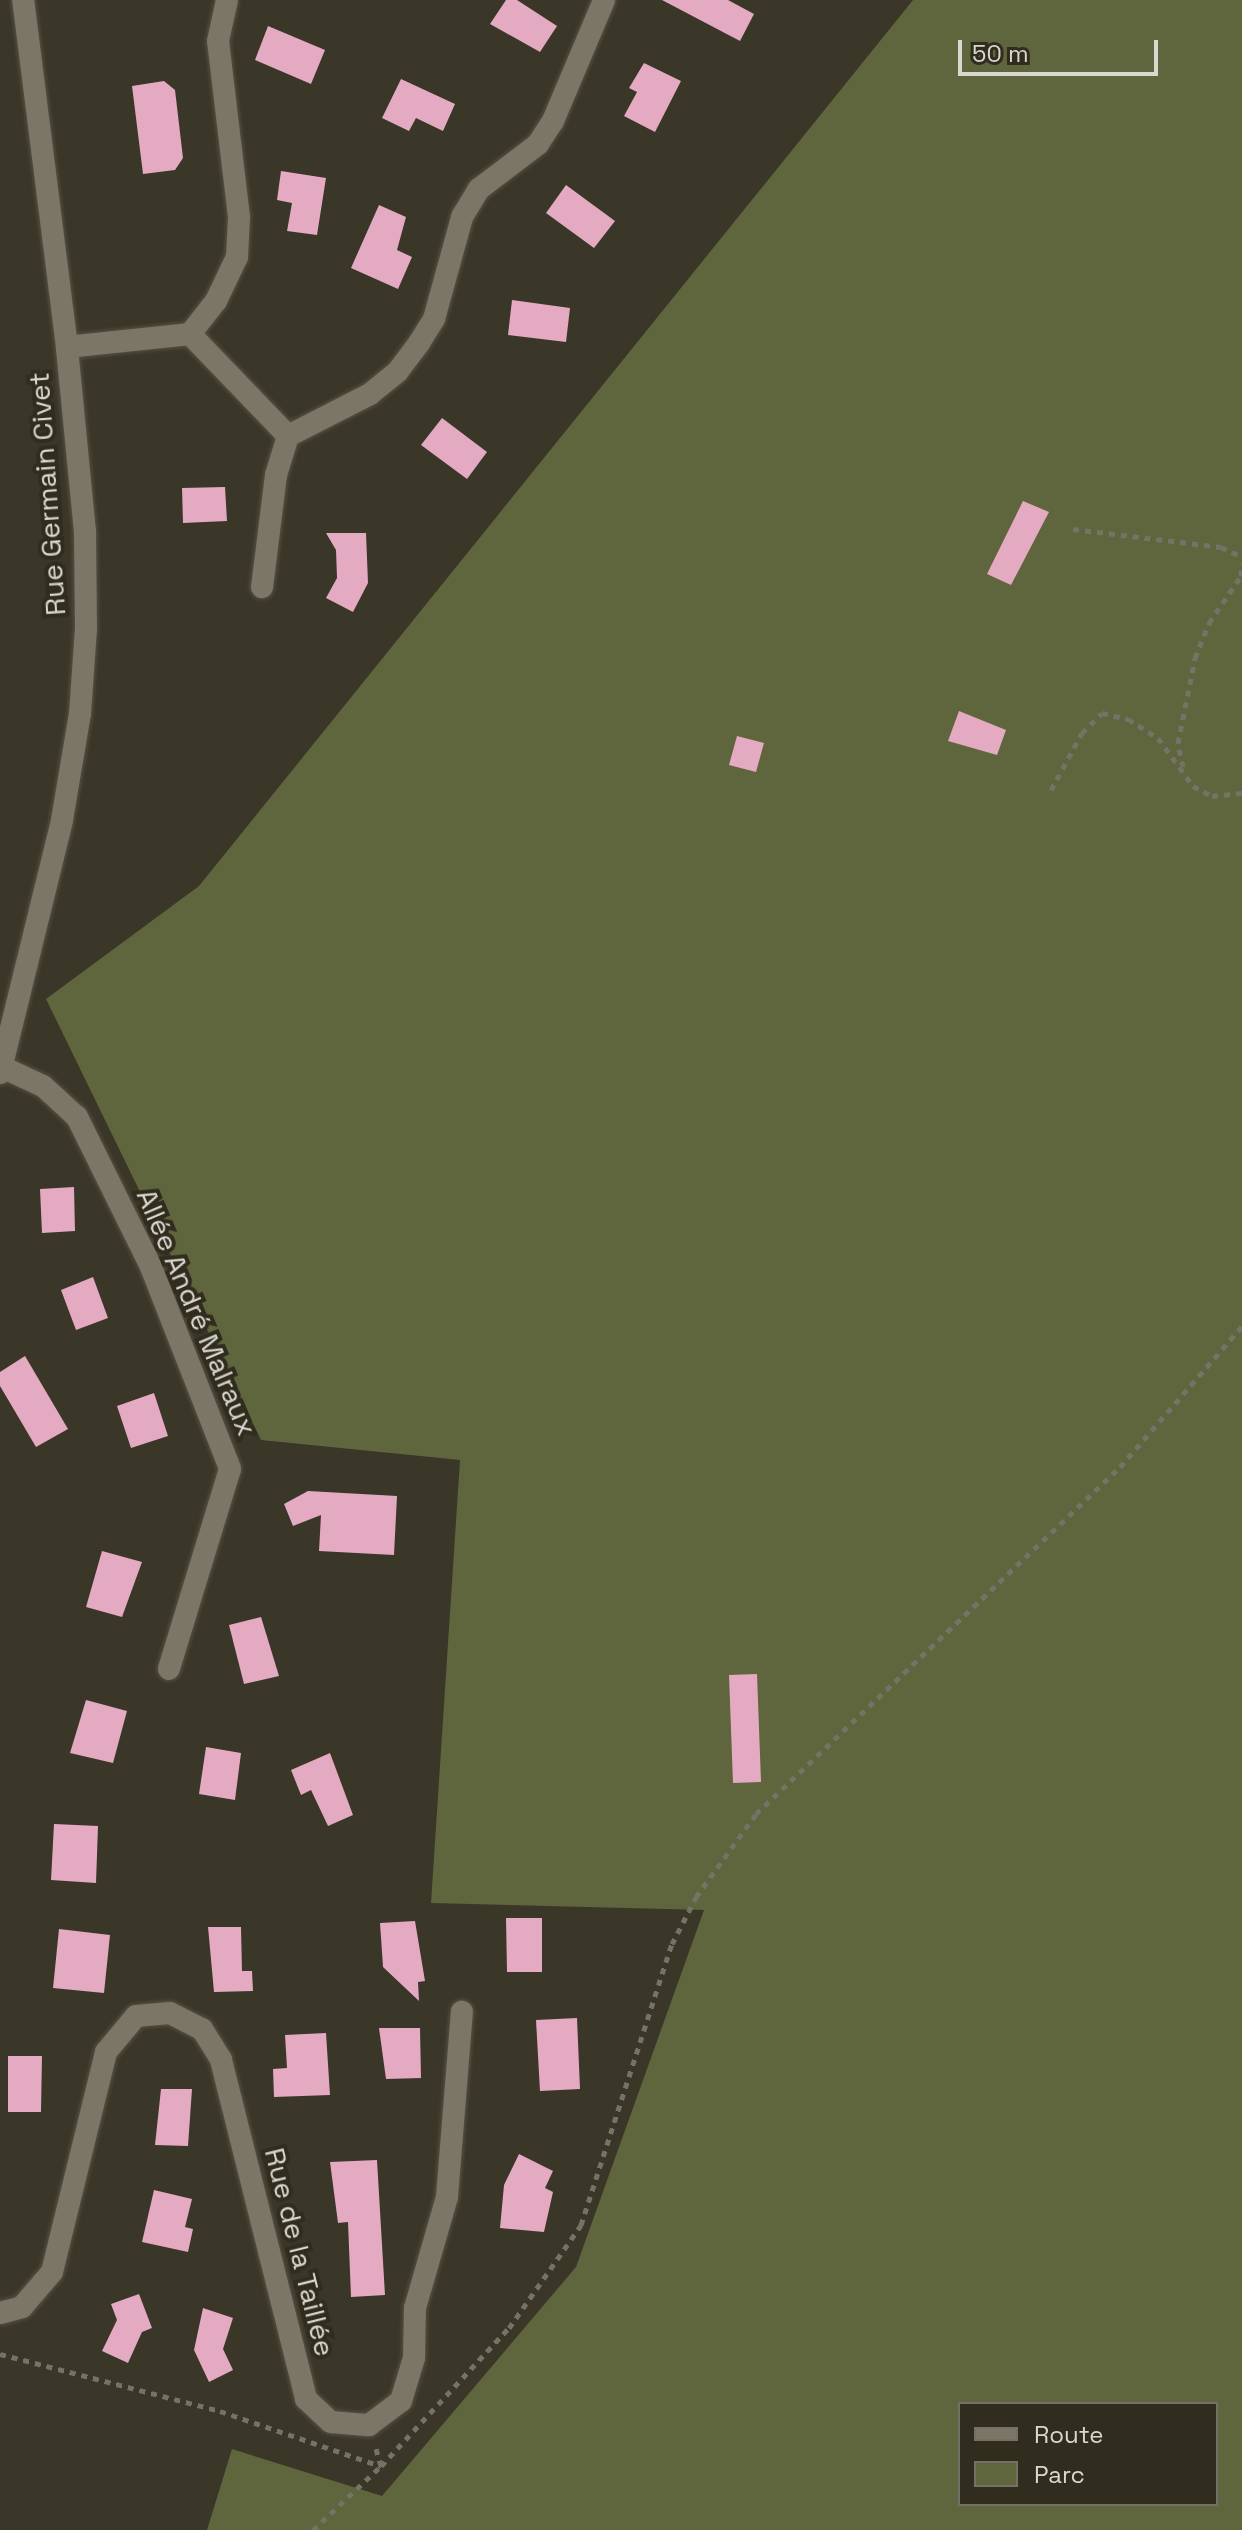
<!DOCTYPE html>
<meta charset="utf-8">
<style>
body{margin:0}
#map{position:relative;width:1242px;height:2530px;overflow:hidden;background:#3a3628;font-family:"Space Grotesk",sans-serif}
div>[style]{position:absolute}
[style*='--x']{left:calc(var(--x)*1px);top:calc(var(--y)*1px);width:calc(var(--w)*1px);rotate:calc(var(--a)*1deg)}
.green>*{inset:0;background:#5f653c}
.building>*{inset:0;background:#e4aac2}
.path>*{height:5px;margin-top:-2.5px;transform-origin:0;background:repeating-linear-gradient(90deg,#757266 0 6px,transparent 0 12px)}
.roads{filter:drop-shadow(0 0 2px #555145) drop-shadow(0 0 2px #555145)}
.minor>*{height:22px;margin:-11px;padding:0 11px;transform-origin:11px;border-radius:11px;background:#7b7666}
.tertiary>*{height:22px;margin:-11px;padding:0 11px;transform-origin:11px;border-radius:11px;background:#7b7666}
span{translate:-50% -50%;white-space:nowrap;text-align:center;line-height:1.15;-webkit-text-stroke:8px #302c1e;paint-order:stroke}
.street-label{font-size:28px;color:#dad7cf}
.legend{position:absolute;left:958px;top:2402px;width:260px;height:104px;box-sizing:border-box;background:#302c1e;border:2px solid #747065;margin:0;padding:10px 14px;list-style:none;font-size:24px;color:#dad7cf}
.legend li{display:flex;align-items:center;gap:16px;height:40px}
.legend b{width:40px;border:2px solid #747065}
.scale{position:absolute;left:958px;top:40px;width:200px;height:36px;box-sizing:border-box;border:4px solid #dad7cf;border-top:0;padding-left:10px;font-size:24px;line-height:28px;white-space:nowrap;color:#dad7cf;-webkit-text-stroke:6px #302c1e;paint-order:stroke}
</style>
<div id="map">
<div class="green">
<i style="clip-path:polygon(evenodd,913px 0,1242px 0,1242px 2530px,207px 2530px,232px 2449px,382px 2496px,576px 2267px,704px 1910px,431px 1903px,460px 1460px,261px 1440px,46px 999px,199px 886px,913px 0,960px 2404px,1216px 2404px,1216px 2504px,960px 2504px,960px 2404px)"></i>
</div>
<div class="building">
<i style="clip-path:polygon(506px 0,517px 0,557px 26px,540px 52px,490px 24px)"></i>
<i style="clip-path:polygon(662px 0,728px 0,754px 14px,740px 41px)"></i>
<i style="clip-path:polygon(268px 26px,325px 50px,311px 84px,255px 60px)"></i>
<i style="clip-path:polygon(644px 63px,681px 81px,655px 132px,624px 116px,637px 92px,629px 88px)"></i>
<i style="clip-path:polygon(401px 79px,455px 104px,443px 131px,416px 118px,409px 131px,382px 118px)"></i>
<i style="clip-path:polygon(164px 81px,175px 90px,183px 158px,175px 170px,143px 174px,132px 86px)"></i>
<i style="clip-path:polygon(281px 171px,326px 178px,317px 235px,287px 231px,292px 203px,277px 200px)"></i>
<i style="clip-path:polygon(566px 185px,615px 221px,594px 248px,546px 213px)"></i>
<i style="clip-path:polygon(379px 205px,406px 217px,397px 250px,412px 257px,398px 289px,351px 268px)"></i>
<i style="clip-path:polygon(512px 300px,570px 308px,566px 342px,508px 335px)"></i>
<i style="clip-path:polygon(442px 418px,487px 452px,467px 479px,421px 445px)"></i>
<i style="clip-path:polygon(225px 487px,227px 521px,183px 523px,182px 488px)"></i>
<i style="clip-path:polygon(1023px 501px,1049px 512px,1011px 585px,987px 574px)"></i>
<i style="clip-path:polygon(326px 533px,366px 533px,368px 583px,353px 612px,326px 598px,337px 578px,336px 550px)"></i>
<i style="clip-path:polygon(959px 711px,1006px 730px,997px 755px,948px 741px)"></i>
<i style="clip-path:polygon(737px 736px,764px 743px,756px 772px,729px 765px)"></i>
<i style="clip-path:polygon(74px 1187px,75px 1231px,42px 1233px,40px 1189px)"></i>
<i style="clip-path:polygon(93px 1277px,108px 1318px,76px 1330px,61px 1290px)"></i>
<i style="clip-path:polygon(25px 1356px,68px 1429px,36px 1447px,0 1386px,0 1372px)"></i>
<i style="clip-path:polygon(154px 1393px,168px 1436px,131px 1448px,117px 1406px)"></i>
<i style="clip-path:polygon(308px 1491px,397px 1496px,394px 1555px,319px 1551px,321px 1515px,293px 1526px,284px 1504px)"></i>
<i style="clip-path:polygon(102px 1551px,142px 1562px,122px 1617px,86px 1607px)"></i>
<i style="clip-path:polygon(261px 1617px,279px 1676px,244px 1684px,229px 1625px)"></i>
<i style="clip-path:polygon(757px 1674px,761px 1782px,733px 1783px,729px 1675px)"></i>
<i style="clip-path:polygon(86px 1700px,127px 1711px,113px 1763px,70px 1753px)"></i>
<i style="clip-path:polygon(206px 1747px,241px 1753px,235px 1800px,199px 1794px)"></i>
<i style="clip-path:polygon(330px 1753px,353px 1815px,328px 1826px,311px 1790px,301px 1795px,291px 1770px)"></i>
<i style="clip-path:polygon(54px 1824px,98px 1826px,96px 1883px,51px 1880px)"></i>
<i style="clip-path:polygon(506px 1918px,542px 1918px,542px 1972px,507px 1972px)"></i>
<i style="clip-path:polygon(415px 1921px,425px 1981px,418px 1982px,419px 2001px,383px 1967px,380px 1923px)"></i>
<i style="clip-path:polygon(208px 1927px,241px 1927px,242px 1971px,252px 1971px,253px 1991px,214px 1992px)"></i>
<i style="clip-path:polygon(59px 1929px,110px 1935px,104px 1993px,53px 1988px)"></i>
<i style="clip-path:polygon(577px 2018px,580px 2089px,540px 2091px,536px 2020px)"></i>
<i style="clip-path:polygon(379px 2028px,420px 2028px,421px 2078px,386px 2079px)"></i>
<i style="clip-path:polygon(326px 2033px,330px 2095px,274px 2097px,273px 2069px,287px 2068px,285px 2035px)"></i>
<i style="clip-path:polygon(8px 2056px,42px 2056px,41px 2112px,8px 2112px)"></i>
<i style="clip-path:polygon(161px 2089px,192px 2089px,188px 2146px,155px 2145px)"></i>
<i style="clip-path:polygon(519px 2154px,553px 2171px,545px 2188px,553px 2192px,544px 2232px,500px 2228px,504px 2185px)"></i>
<i style="clip-path:polygon(377px 2160px,385px 2295px,351px 2297px,348px 2222px,338px 2223px,330px 2162px)"></i>
<i style="clip-path:polygon(154px 2190px,192px 2199px,185px 2227px,193px 2229px,188px 2252px,142px 2242px)"></i>
<i style="clip-path:polygon(139px 2294px,152px 2328px,142px 2332px,128px 2363px,102px 2351px,117px 2320px,111px 2304px)"></i>
<i style="clip-path:polygon(203px 2308px,233px 2318px,223px 2349px,233px 2370px,209px 2382px,194px 2350px)"></i>
</div>
<div class="path">
<i style="--x:1073;--y:529;--w:149;--a:6.9"></i>
<i style="--x:1221;--y:547;--w:23;--a:25"></i>
<i style="--x:1183;--y:767;--w:25;--a:-102"></i>
<i style="--x:1178;--y:743;--w:87;--a:-78.7"></i>
<i style="--x:1195;--y:658;--w:38;--a:-68"></i>
<i style="--x:1209;--y:623;--w:57;--a:-55.8"></i>
<i style="--x:1241;--y:576;--w:13;--a:-86"></i>
<i style="--x:1051;--y:790;--w:65;--a:-61.5"></i>
<i style="--x:1082;--y:733;--w:28;--a:-45"></i>
<i style="--x:1102;--y:713;--w:27;--a:13"></i>
<i style="--x:1128;--y:719;--w:36;--a:32"></i>
<i style="--x:1158;--y:738;--w:59;--a:53.9"></i>
<i style="--x:1193;--y:786;--w:21;--a:28"></i>
<i style="--x:1212;--y:796;--w:30;--a:-6"></i>
<i style="--x:0;--y:2354;--w:227;--a:14.5"></i>
<i style="--x:220;--y:2411;--w:170;--a:18.9"></i>
<i style="--x:381;--y:2466;--w:188;--a:-47.2"></i>
<i style="--x:509;--y:2328;--w:126;--a:-55"></i>
<i style="--x:581;--y:2225;--w:295;--a:-72.1"></i>
<i style="--x:672;--y:1944;--w:53;--a:-62.9"></i>
<i style="--x:696;--y:1897;--w:102;--a:-54.1"></i>
<i style="--x:756;--y:1814;--w:503;--a:-43.63"></i>
<i style="--x:1120;--y:1467;--w:186;--a:-49.1"></i>
<i style="--x:313;--y:2530;--w:93;--a:-43.3"></i>
<i style="--x:381;--y:2466;--w:22;--a:-106"></i>
</div>
<div class="roads">
<div class="minor">
<i style="--x:190;--y:334;--w:141;--a:46.1"></i>
<i style="--x:288;--y:436;--w:41;--a:107.1"></i>
<i style="--x:276;--y:475;--w:113;--a:97.1"></i>
<i style="--x:67;--y:347;--w:124;--a:-6"></i>
<i style="--x:190;--y:334;--w:42;--a:-51.8"></i>
<i style="--x:216;--y:301;--w:49;--a:-64.5"></i>
<i style="--x:237;--y:257;--w:40;--a:-87.1"></i>
<i style="--x:239;--y:217;--w:177;--a:-96.8"></i>
<i style="--x:218;--y:41;--w:42;--a:-77.6"></i>
<i style="--x:288;--y:436;--w:92;--a:-27.1"></i>
<i style="--x:370;--y:394;--w:36;--a:-39"></i>
<i style="--x:398;--y:371;--w:35;--a:-53"></i>
<i style="--x:419;--y:343;--w:28;--a:-58"></i>
<i style="--x:434;--y:319;--w:106;--a:-74.6"></i>
<i style="--x:462;--y:217;--w:33;--a:-59"></i>
<i style="--x:479;--y:189;--w:74;--a:-37.3"></i>
<i style="--x:538;--y:144;--w:27;--a:-57"></i>
<i style="--x:553;--y:121;--w:131;--a:-67.1"></i>
<i style="--x:2;--y:1067;--w:45;--a:24.9"></i>
<i style="--x:43;--y:1086;--w:46;--a:42.4"></i>
<i style="--x:77;--y:1117;--w:167;--a:63.7"></i>
<i style="--x:151;--y:1267;--w:217;--a:68.6"></i>
<i style="--x:230;--y:1469;--w:209;--a:107"></i>
<i style="--x:0;--y:2313;--w:23;--a:-15"></i>
<i style="--x:22;--y:2307;--w:46;--a:-49.4"></i>
<i style="--x:52;--y:2272;--w:227;--a:-76.2"></i>
<i style="--x:106;--y:2052;--w:47;--a:-50.2"></i>
<i style="--x:136;--y:2016;--w:34;--a:-5"></i>
<i style="--x:170;--y:2013;--w:36;--a:27"></i>
<i style="--x:202;--y:2029;--w:36;--a:58"></i>
<i style="--x:221;--y:2060;--w:349;--a:75.9"></i>
<i style="--x:306;--y:2399;--w:34;--a:43"></i>
<i style="--x:331;--y:2422;--w:38;--a:5"></i>
<i style="--x:369;--y:2425;--w:40;--a:-37"></i>
<i style="--x:401;--y:2401;--w:45;--a:-73.2"></i>
<i style="--x:414;--y:2358;--w:50;--a:-88.9"></i>
<i style="--x:415;--y:2308;--w:116;--a:-73.9"></i>
<i style="--x:447;--y:2197;--w:186;--a:-85.4"></i>
</div>
<div class="tertiary">
<i style="--x:0;--y:1073;--w:260;--a:-76.2"></i>
<i style="--x:62;--y:820;--w:108;--a:-80.4"></i>
<i style="--x:80;--y:714;--w:85;--a:-86"></i>
<i style="--x:86;--y:629;--w:97;--a:-90.6"></i>
<i style="--x:85;--y:532;--w:186;--a:-95.6"></i>
<i style="--x:67;--y:347;--w:350;--a:-97.2"></i>
</div>
</div>
<div class="street-label">
<span style="left:47px;top:494px;rotate:-94deg">Rue Germain Civet</span>
<span style="left:197px;top:1312px;rotate:67deg">Allée André Malraux</span>
<span style="left:300px;top:2252px;rotate:76deg">Rue de la Taillée</span>
</div>
<ul class="legend">
<li><b style="height:10px;background:#7b7666"></b>Route</li>
<li><b style="height:22px;background:#5f653c"></b>Parc</li>
</ul>
<div class="scale">50 m</div>
</div>
